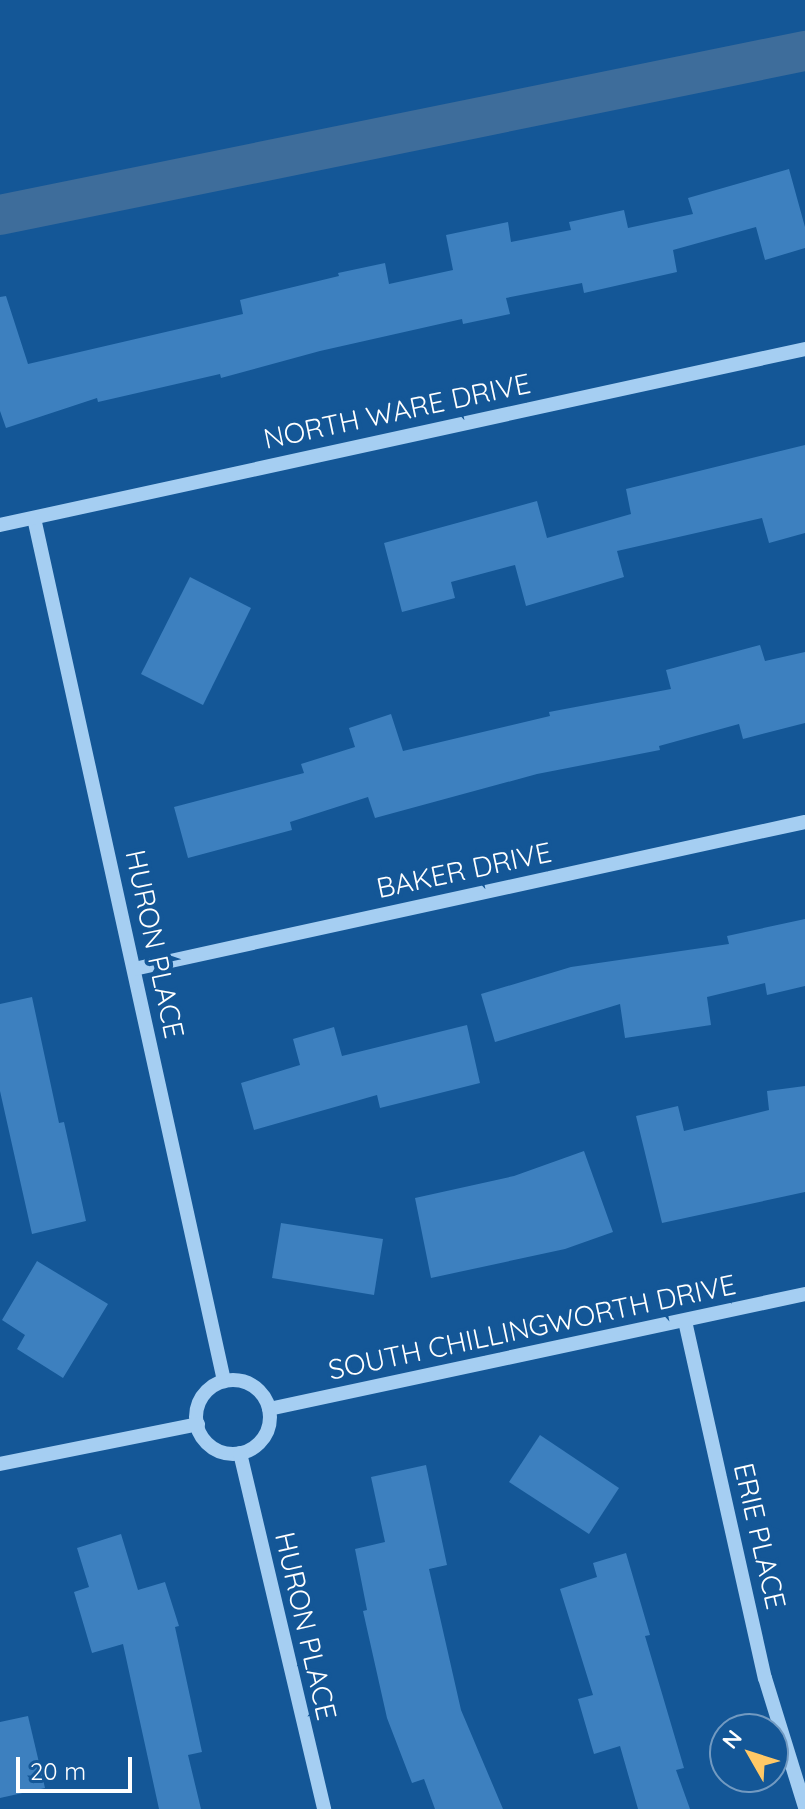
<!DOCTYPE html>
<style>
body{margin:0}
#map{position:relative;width:805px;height:1809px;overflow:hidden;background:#145797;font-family:Quicksand,sans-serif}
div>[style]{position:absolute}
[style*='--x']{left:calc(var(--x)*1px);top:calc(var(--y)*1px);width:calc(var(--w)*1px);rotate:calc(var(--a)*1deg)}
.canal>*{height:40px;margin:-20px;padding:0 20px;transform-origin:20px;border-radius:20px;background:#3e6d9b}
.building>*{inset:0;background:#3d80bf}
.minor>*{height:14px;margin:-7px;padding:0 7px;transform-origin:7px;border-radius:7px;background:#a5cef2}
.minor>.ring{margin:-7px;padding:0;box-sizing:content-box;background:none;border:14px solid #a5cef2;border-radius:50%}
span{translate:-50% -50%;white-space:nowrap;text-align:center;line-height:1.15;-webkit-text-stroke:8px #145797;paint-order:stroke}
.street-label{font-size:28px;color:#fff}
.north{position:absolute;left:709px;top:1713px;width:80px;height:80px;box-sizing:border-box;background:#145797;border:2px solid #729ac1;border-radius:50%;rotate:309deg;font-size:22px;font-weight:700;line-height:32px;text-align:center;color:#fff}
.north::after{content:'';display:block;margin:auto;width:28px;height:36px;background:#ffc866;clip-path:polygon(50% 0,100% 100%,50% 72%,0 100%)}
.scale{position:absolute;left:16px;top:1757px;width:116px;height:36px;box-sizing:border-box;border:4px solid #fff;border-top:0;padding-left:10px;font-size:24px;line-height:28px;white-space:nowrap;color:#fff;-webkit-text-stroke:6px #145797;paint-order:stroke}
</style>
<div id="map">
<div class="canal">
<i style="--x:0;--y:215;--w:822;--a:-11.52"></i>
</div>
<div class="building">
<i style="clip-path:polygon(789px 169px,805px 227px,805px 248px,765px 260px,756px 227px,673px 250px,677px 272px,584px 293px,582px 283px,506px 298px,510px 314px,463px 324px,462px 319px,320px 351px,221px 378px,220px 374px,98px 402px,97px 398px,6px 428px,0 411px,0 297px,6px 296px,28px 364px,243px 314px,240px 300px,339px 276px,338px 273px,385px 263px,389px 284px,453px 270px,446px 235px,508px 222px,511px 242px,571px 230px,569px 222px,624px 210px,628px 228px,693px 214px,688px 198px)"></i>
<i style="clip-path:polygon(805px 445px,805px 533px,769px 543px,762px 518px,617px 551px,624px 577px,526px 606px,515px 565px,451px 582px,455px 598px,402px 612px,384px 543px,537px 501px,547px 538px,631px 514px,626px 489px)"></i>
<i style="clip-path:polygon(190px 577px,251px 608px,203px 705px,141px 674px)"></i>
<i style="clip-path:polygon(760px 645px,765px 661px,805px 652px,805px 723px,743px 739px,739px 724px,659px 746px,660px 750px,537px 774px,375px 818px,368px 797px,290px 822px,292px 830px,188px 858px,174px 807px,304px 773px,301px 764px,355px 747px,349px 728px,391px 714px,403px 751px,550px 716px,549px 712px,671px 689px,666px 670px)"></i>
<i style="clip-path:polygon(805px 919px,805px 986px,767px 995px,765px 983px,707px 997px,711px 1025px,625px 1038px,620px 1004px,495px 1042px,481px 994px,571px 967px,729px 944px,727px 936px)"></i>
<i style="clip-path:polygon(32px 997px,59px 1123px,64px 1122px,86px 1221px,32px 1234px,0 1091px,0 1004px)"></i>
<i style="clip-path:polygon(467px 1025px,480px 1083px,380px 1108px,377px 1095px,254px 1130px,241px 1083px,300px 1065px,293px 1039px,334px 1027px,342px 1056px)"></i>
<i style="clip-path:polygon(805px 1086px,805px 1192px,662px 1223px,636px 1116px,678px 1106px,684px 1131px,769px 1110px,767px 1091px)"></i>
<i style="clip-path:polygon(584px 1151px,613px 1232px,565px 1249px,431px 1278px,415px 1198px,514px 1176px)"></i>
<i style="clip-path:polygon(281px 1223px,383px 1239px,374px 1295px,272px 1278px)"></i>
<i style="clip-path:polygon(37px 1261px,108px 1304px,63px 1378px,17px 1349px,25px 1335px,2px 1320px)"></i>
<i style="clip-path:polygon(540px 1435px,619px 1488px,589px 1534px,509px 1482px)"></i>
<i style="clip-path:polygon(426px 1465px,447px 1565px,429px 1569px,461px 1710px,503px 1809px,435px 1809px,424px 1779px,412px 1783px,387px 1718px,363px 1611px,367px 1610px,355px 1549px,385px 1542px,371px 1477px)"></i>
<i style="clip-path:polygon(121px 1534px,138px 1590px,165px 1582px,179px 1626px,175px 1627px,202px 1752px,188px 1755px,201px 1809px,159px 1809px,123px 1644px,92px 1653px,74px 1592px,89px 1587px,77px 1548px)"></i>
<i style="clip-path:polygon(626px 1553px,650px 1635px,645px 1636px,684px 1768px,676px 1770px,690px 1809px,638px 1809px,620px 1746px,594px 1754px,578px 1699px,593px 1695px,560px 1589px,597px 1577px,593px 1563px)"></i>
<i style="clip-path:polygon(28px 1716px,45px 1788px,0 1798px,0 1722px)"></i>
</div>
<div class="minor">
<i style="--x:34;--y:518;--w:884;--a:77.58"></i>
<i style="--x:0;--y:525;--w:824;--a:-12.33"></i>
<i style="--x:134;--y:969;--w:687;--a:-12.36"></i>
<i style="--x:685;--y:1321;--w:366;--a:77.4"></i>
<i style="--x:765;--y:1678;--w:135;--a:72.8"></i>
<i class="ring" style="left:196px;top:1380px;width:60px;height:60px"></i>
<i style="--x:269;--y:1409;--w:548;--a:-12.11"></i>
<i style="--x:240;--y:1453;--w:366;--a:76.7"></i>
<i style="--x:0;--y:1464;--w:202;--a:-11.4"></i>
</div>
<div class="street-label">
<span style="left:397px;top:411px;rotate:-12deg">NORTH WARE DRIVE</span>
<span style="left:464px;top:870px;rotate:-12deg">BAKER DRIVE</span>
<span style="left:155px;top:944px;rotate:78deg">HURON PLACE</span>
<span style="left:532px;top:1327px;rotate:-12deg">SOUTH CHILLINGWORTH DRIVE</span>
<span style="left:760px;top:1536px;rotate:77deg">ERIE PLACE</span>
<span style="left:306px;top:1626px;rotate:77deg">HURON PLACE</span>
</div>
<div class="north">N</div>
<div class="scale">20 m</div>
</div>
